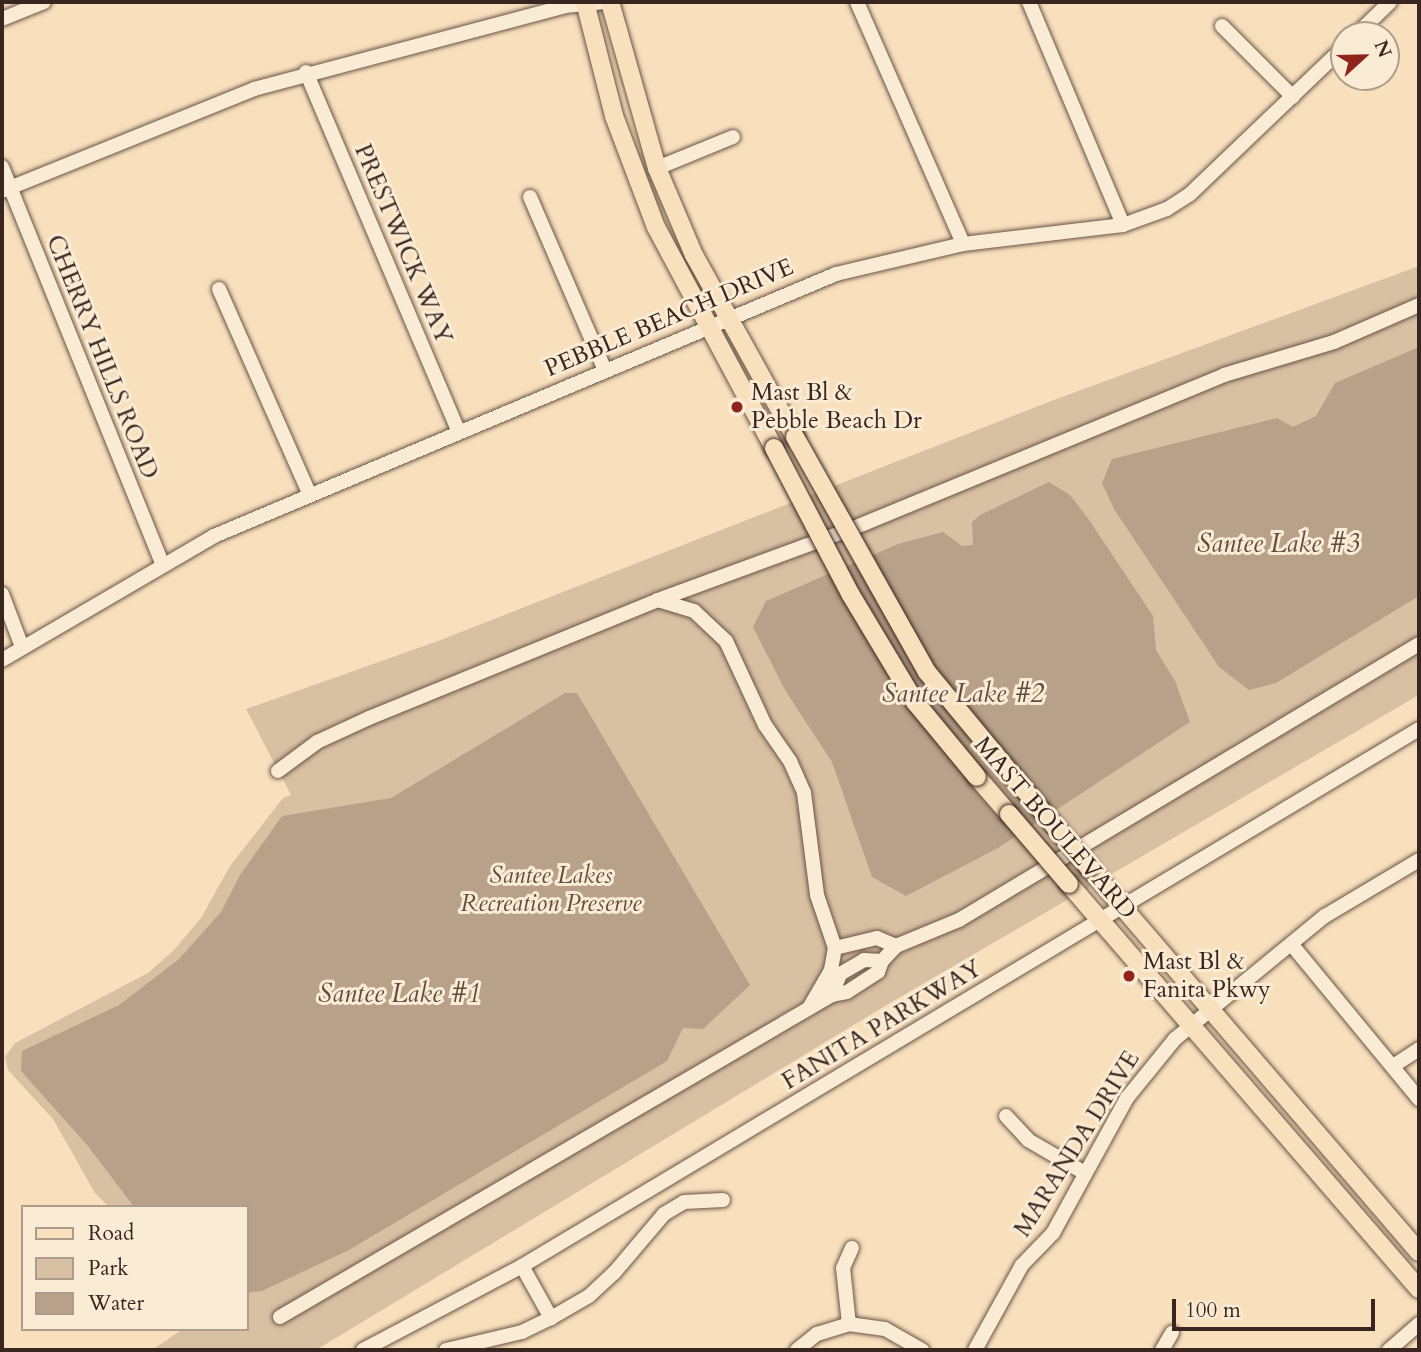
<!DOCTYPE html>
<style>
body{margin:0}
#map{position:relative;width:1421px;height:1352px;overflow:hidden;background:#f8e0bd;font-family:Cardo,serif}
div>[style]{position:absolute}
[style*='--x']{left:calc(var(--x)*1px);top:calc(var(--y)*1px);width:calc(var(--w)*1px);rotate:calc(var(--a)*1deg)}
.green>*{inset:0;background:#d8c0a2}
.water>*{inset:0;background:#b7a188}
.roads{filter:drop-shadow(0 0 2px #695447) drop-shadow(0 0 2px #695447)}
.minor>*{height:14px;margin:-7px;padding:0 7px;transform-origin:7px;border-radius:7px;background:#faebd4}
.major>*{height:18px;margin:-9px;padding:0 9px;transform-origin:9px;border-radius:9px;background:#f8e0bd}
.bridges{filter:drop-shadow(0 0 2px #392620) drop-shadow(0 0 2px #392620)}
.major-bridge>*{height:18px;margin:-9px;padding:0 9px;transform-origin:9px;border-radius:9px;background:#f8e0bd}
.dots>*{width:19px;height:19px;translate:-50% -50%;box-sizing:border-box;border:4px solid #faebd4;border-radius:50%}
span{translate:-50% -50%;white-space:nowrap;text-align:center;line-height:1.15;-webkit-text-stroke:6px #faebd4;paint-order:stroke}
.street-label{font-size:24px;color:#392620}
.poi-label{font-size:24px;color:#392620}
.left{translate:0 -50%;text-align:left}
.park-label{font-size:24px;color:#614c40;font-style:italic}
.water-label{font-size:26px;color:#5f4b3f;font-style:italic}
.frame{position:absolute;inset:0;border:4px solid #392620;pointer-events:none}
.legend{position:absolute;left:21px;top:1205px;width:228px;height:126px;box-sizing:border-box;background:#faebd4;border:2px solid #ad9c8c;margin:0;padding:9px 12px;list-style:none;font-size:21px;color:#392620}
.legend li{display:flex;align-items:center;gap:14px;height:35px}
.legend b{width:35px;border:2px solid #ad9c8c}
.north{position:absolute;left:1330px;top:21px;width:70px;height:70px;box-sizing:border-box;background:#faebd4;border:2px solid #ad9c8c;border-radius:50%;rotate:68deg;font-size:19px;font-weight:700;line-height:28px;text-align:center;color:#392620}
.north::after{content:'';display:block;margin:auto;width:24px;height:32px;background:#8f2418;clip-path:polygon(50% 0,100% 100%,50% 72%,0 100%)}
.scale{position:absolute;left:1172px;top:1299px;width:203px;height:32px;box-sizing:border-box;border:4px solid #392620;border-top:0;padding-left:9px;font-size:21px;line-height:24px;white-space:nowrap;color:#392620;-webkit-text-stroke:5px #faebd4;paint-order:stroke}
</style>
<div id="map">
<div class="green">
<i style="clip-path:polygon(1419px 266px,1419px 695px,890px 1003px,316px 1350px,152px 1350px,183px 1329px,247px 1329px,247px 1207px,109px 1207px,95px 1193px,53px 1119px,8px 1070px,5px 1057px,15px 1043px,148px 973px,174px 950px,201px 918px,230px 866px,283px 798px,291px 795px,246px 709px,438px 641px,1051px 401px)"></i>
</div>
<div class="water">
<i style="clip-path:polygon(1419px 347px,1419px 596px,1276px 683px,1249px 690px,1219px 667px,1114px 509px,1102px 483px,1112px 459px,1277px 418px,1293px 427px,1316px 416px,1335px 383px)"></i>
<i style="clip-path:polygon(1049px 482px,1070px 495px,1087px 517px,1153px 616px,1156px 650px,1175px 681px,1190px 722px,998px 848px,906px 896px,872px 877px,832px 762px,785px 690px,753px 627px,766px 601px,898px 544px,943px 532px,962px 546px,973px 545px,972px 522px,980px 515px)"></i>
<i style="clip-path:polygon(565px 693px,577px 693px,750px 985px,703px 1029px,683px 1028px,667px 1061px,349px 1250px,262px 1291px,247px 1293px,247px 1207px,134px 1207px,88px 1146px,21px 1071px,22px 1051px,119px 1005px,179px 959px,221px 912px,240px 875px,282px 816px,391px 798px)"></i>
</div>
<div class="roads">
<div class="minor">
<i style="--x:857;--y:2;--w:264;--a:66.3"></i>
<i style="--x:1029;--y:2;--w:242;--a:67.1"></i>
<i style="--x:2;--y:19;--w:45;--a:-22"></i>
<i style="--x:1222;--y:26;--w:100;--a:45"></i>
<i style="--x:1356;--y:35;--w:47;--a:-44.1"></i>
<i style="--x:306;--y:72;--w:391;--a:67"></i>
<i style="--x:2;--y:167;--w:427;--a:68"></i>
<i style="--x:657;--y:168;--w:82;--a:-22.2"></i>
<i style="--x:2;--y:191;--w:272;--a:-22"></i>
<i style="--x:254;--y:89;--w:322;--a:-14.9"></i>
<i style="--x:565;--y:6;--w:39;--a:-6"></i>
<i style="--x:530;--y:197;--w:189;--a:66.6"></i>
<i style="--x:219;--y:289;--w:223;--a:66.2"></i>
<i style="--x:2;--y:594;--w:57;--a:69.3"></i>
<i style="--x:658;--y:600;--w:206;--a:-20.2"></i>
<i style="--x:851;--y:529;--w:404;--a:-22.4"></i>
<i style="--x:1224;--y:375;--w:115;--a:-16.7"></i>
<i style="--x:1334;--y:342;--w:93;--a:-23.5"></i>
<i style="--x:2;--y:660;--w:246;--a:-30.3"></i>
<i style="--x:214;--y:536;--w:675;--a:-22.84"></i>
<i style="--x:836;--y:274;--w:130;--a:-13.3"></i>
<i style="--x:963;--y:244;--w:161;--a:-6.8"></i>
<i style="--x:1123;--y:225;--w:47;--a:-20"></i>
<i style="--x:1167;--y:209;--w:27;--a:-33"></i>
<i style="--x:1190;--y:194;--w:213;--a:-43.7"></i>
<i style="--x:278;--y:771;--w:49;--a:-36.6"></i>
<i style="--x:317;--y:742;--w:57;--a:-24.8"></i>
<i style="--x:369;--y:718;--w:312;--a:-22.2"></i>
<i style="--x:658;--y:600;--w:38;--a:17"></i>
<i style="--x:694;--y:611;--w:44;--a:43.2"></i>
<i style="--x:726;--y:641;--w:93;--a:65.1"></i>
<i style="--x:765;--y:725;--w:44;--a:55.2"></i>
<i style="--x:790;--y:761;--w:35;--a:66"></i>
<i style="--x:804;--y:793;--w:103;--a:82.7"></i>
<i style="--x:817;--y:895;--w:56;--a:71.2"></i>
<i style="--x:835;--y:948;--w:43;--a:-13.4"></i>
<i style="--x:877;--y:938;--w:21;--a:23"></i>
<i style="--x:1292;--y:945;--w:200;--a:50.5"></i>
<i style="--x:832;--y:995;--w:22;--a:-69"></i>
<i style="--x:840;--y:974;--w:28;--a:-30"></i>
<i style="--x:864;--y:960;--w:18;--a:3"></i>
<i style="--x:809;--y:1008;--w:44;--a:-59.9"></i>
<i style="--x:831;--y:970;--w:22;--a:-80"></i>
<i style="--x:1393;--y:1066;--w:31;--a:-33"></i>
<i style="--x:1006;--y:1116;--w:33;--a:47"></i>
<i style="--x:1028;--y:1140;--w:66;--a:30.1"></i>
<i style="--x:522;--y:1266;--w:60;--a:60.9"></i>
<i style="--x:280;--y:1317;--w:639;--a:-30.26"></i>
<i style="--x:832;--y:995;--w:15;--a:-11"></i>
<i style="--x:847;--y:992;--w:37;--a:-33"></i>
<i style="--x:878;--y:972;--w:12;--a:-70"></i>
<i style="--x:882;--y:961;--w:21;--a:-47"></i>
<i style="--x:896;--y:946;--w:68;--a:-22.4"></i>
<i style="--x:959;--y:920;--w:536;--a:-30.96"></i>
<i style="--x:849;--y:1324;--w:56;--a:-96.1"></i>
<i style="--x:843;--y:1268;--w:22;--a:-66"></i>
<i style="--x:363;--y:1350;--w:180;--a:-27.8"></i>
<i style="--x:522;--y:1266;--w:1045;--a:-30.91"></i>
<i style="--x:446;--y:1350;--w:78;--a:-13.3"></i>
<i style="--x:522;--y:1332;--w:32;--a:-26"></i>
<i style="--x:551;--y:1318;--w:44;--a:-30.1"></i>
<i style="--x:589;--y:1296;--w:34;--a:-43"></i>
<i style="--x:614;--y:1273;--w:77;--a:-49.7"></i>
<i style="--x:664;--y:1214;--w:23;--a:-31"></i>
<i style="--x:684;--y:1202;--w:39;--a:-3"></i>
<i style="--x:797;--y:1350;--w:26;--a:-39"></i>
<i style="--x:817;--y:1334;--w:34;--a:-17"></i>
<i style="--x:849;--y:1324;--w:36;--a:8"></i>
<i style="--x:885;--y:1329;--w:43;--a:29.6"></i>
<i style="--x:975;--y:1350;--w:97;--a:-61.1"></i>
<i style="--x:1022;--y:1265;--w:45;--a:-45.9"></i>
<i style="--x:1053;--y:1233;--w:154;--a:-61.3"></i>
<i style="--x:1127;--y:1098;--w:76;--a:-50.9"></i>
<i style="--x:1175;--y:1039;--w:194;--a:-39.4"></i>
<i style="--x:1325;--y:916;--w:109;--a:-30.8"></i>
<i style="--x:1162;--y:1350;--w:20;--a:-60"></i>
<i style="--x:1389;--y:1350;--w:40;--a:-41"></i>
</div>
<div class="major">
<i style="--x:585;--y:2;--w:118;--a:75.7"></i>
<i style="--x:614;--y:116;--w:119;--a:69.3"></i>
<i style="--x:656;--y:227;--w:251;--a:61.9"></i>
<i style="--x:610;--y:2;--w:173;--a:74.2"></i>
<i style="--x:657;--y:168;--w:95;--a:67"></i>
<i style="--x:694;--y:255;--w:208;--a:61"></i>
<i style="--x:977;--y:777;--w:49;--a:49.1"></i>
<i style="--x:1089;--y:868;--w:506;--a:49.33"></i>
<i style="--x:1069;--y:884;--w:535;--a:49.17"></i>
</div>
</div>
<div class="bridges">
<div class="major-bridge">
<i style="--x:795;--y:437;--w:270;--a:60.7"></i>
<i style="--x:927;--y:672;--w:254;--a:50.4"></i>
<i style="--x:774;--y:448;--w:166;--a:62.4"></i>
<i style="--x:851;--y:595;--w:125;--a:59.1"></i>
<i style="--x:915;--y:702;--w:97;--a:50.4"></i>
<i style="--x:1009;--y:814;--w:92;--a:49.4"></i>
</div>
</div>
<div class="dots">
<i style="left:737px;top:407px;background:#8f2418"></i>
<i style="left:1129px;top:976px;background:#8f2418"></i>
</div>
<div class="street-label">
<span style="left:403px;top:244px;rotate:67deg">PRESTWICK WAY</span>
<span style="left:669px;top:318px;rotate:-23deg">PEBBLE BEACH DRIVE</span>
<span style="left:102px;top:357px;rotate:68deg">CHERRY HILLS ROAD</span>
<span style="left:1055px;top:828px;rotate:49deg">MAST BOULEVARD</span>
<span style="left:882px;top:1025px;rotate:-31deg">FANITA PARKWAY</span>
<span style="left:1077px;top:1144px;rotate:-58deg">MARANDA DRIVE</span>
</div>
<div class="poi-label">
<span class="left" style="left:751px;top:407px">Mast Bl &amp;<br>Pebble Beach Dr</span>
<span class="left" style="left:1143px;top:976px">Mast Bl &amp;<br>Fanita Pkwy</span>
</div>
<div class="park-label">
<span style="left:551px;top:890px">Santee Lakes<br>Recreation Preserve</span>
</div>
<div class="water-label">
<span style="left:1278px;top:544px">Santee Lake #3</span>
<span style="left:963px;top:694px">Santee Lake #2</span>
<span style="left:399px;top:994px">Santee Lake #1</span>
</div>
<div class="frame"></div>
<ul class="legend">
<li><b style="height:9px;background:#f8e0bd"></b>Road</li>
<li><b style="height:19px;background:#d8c0a2"></b>Park</li>
<li><b style="height:19px;background:#b7a188"></b>Water</li>
</ul>
<div class="north">N</div>
<div class="scale">100 m</div>
</div>
